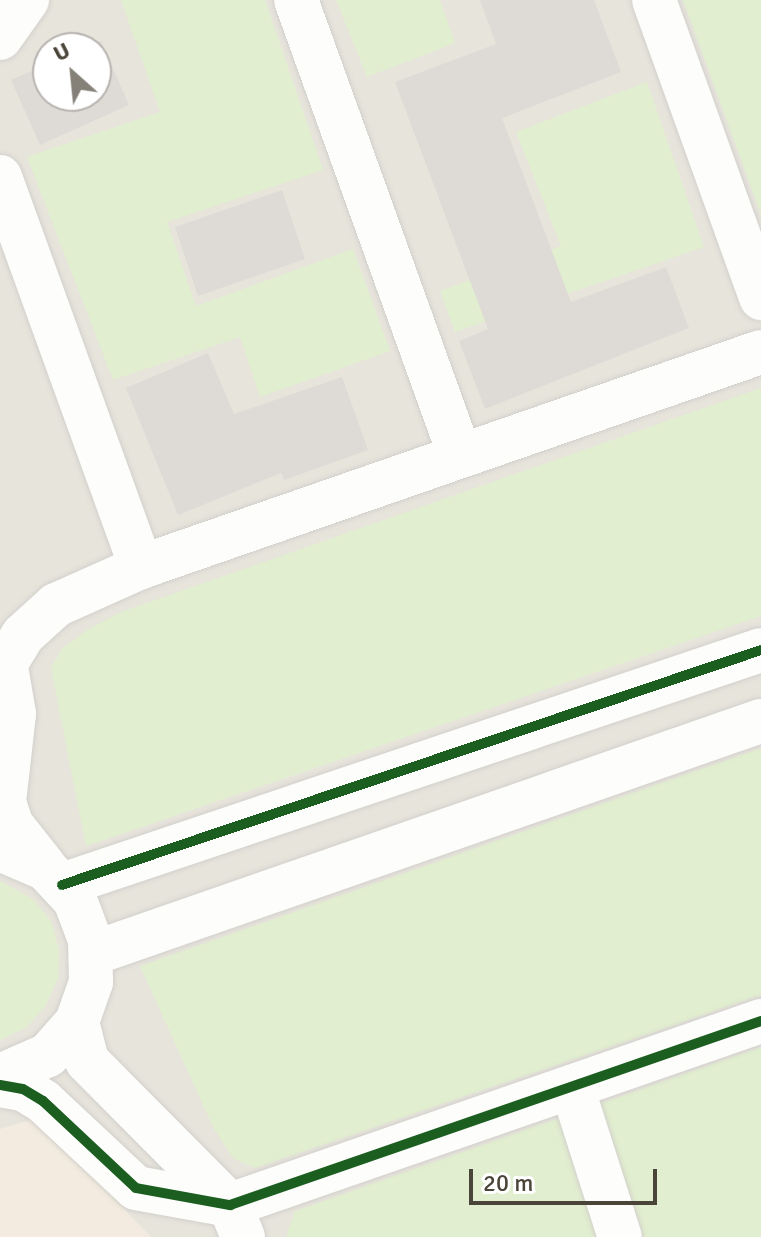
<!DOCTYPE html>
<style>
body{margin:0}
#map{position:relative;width:761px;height:1237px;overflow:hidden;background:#f4f2ee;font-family:Signika,sans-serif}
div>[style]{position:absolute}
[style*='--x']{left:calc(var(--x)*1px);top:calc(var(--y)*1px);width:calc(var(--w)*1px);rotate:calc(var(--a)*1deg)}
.residential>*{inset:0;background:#e7e4dc}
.commercial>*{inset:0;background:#f3ebdf}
.green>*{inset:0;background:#e1eecf}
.building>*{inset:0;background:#dedbd6}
.roads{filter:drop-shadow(0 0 2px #d2d0cb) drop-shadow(0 0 2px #d2d0cb)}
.minor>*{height:44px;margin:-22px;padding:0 22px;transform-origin:22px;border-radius:22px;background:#fdfdfc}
.cycleway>*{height:10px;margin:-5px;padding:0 5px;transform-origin:5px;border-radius:5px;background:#1b5e20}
span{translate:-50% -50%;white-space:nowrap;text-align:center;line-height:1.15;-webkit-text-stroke:6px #fff;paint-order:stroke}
.north{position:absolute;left:32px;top:32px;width:80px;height:80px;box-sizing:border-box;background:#fff;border:2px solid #b7b4b0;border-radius:50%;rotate:333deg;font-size:22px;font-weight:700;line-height:32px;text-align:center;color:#4b4439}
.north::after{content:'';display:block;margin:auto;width:28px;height:36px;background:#868178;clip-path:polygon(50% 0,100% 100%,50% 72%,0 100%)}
.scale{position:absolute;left:469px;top:1169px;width:188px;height:36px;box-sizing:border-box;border:4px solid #4b4439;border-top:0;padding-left:10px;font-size:24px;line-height:28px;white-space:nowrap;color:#4b4439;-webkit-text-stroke:6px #fff;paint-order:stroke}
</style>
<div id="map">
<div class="residential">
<i style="clip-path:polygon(evenodd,0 0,761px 0,761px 1237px,0 1237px,0 0,48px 48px,96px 48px,96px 96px,48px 96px,48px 48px)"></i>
</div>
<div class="commercial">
<i style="clip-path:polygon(37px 1118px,151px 1237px,0 1237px,0 1129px)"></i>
</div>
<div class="green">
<i style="clip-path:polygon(121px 0,265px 0,323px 170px,167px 222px,196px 306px,353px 249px,390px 351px,260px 397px,240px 337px,113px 380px,27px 157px,160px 112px)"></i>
<i style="clip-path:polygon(336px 0,440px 0,455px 43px,367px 77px)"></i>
<i style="clip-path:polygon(683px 0,761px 0,761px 215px)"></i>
<i style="clip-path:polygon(647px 82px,704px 247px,455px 332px,440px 291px,561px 246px,516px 132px)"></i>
<i style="clip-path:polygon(761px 388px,761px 616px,86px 846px,51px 668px,62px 649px,87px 630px,121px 612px)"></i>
<i style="clip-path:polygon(761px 748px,761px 995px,255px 1168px,234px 1159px,214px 1129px,140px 966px)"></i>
<i style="clip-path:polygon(0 881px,33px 899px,51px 921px,59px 950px,58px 978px,46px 1005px,27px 1027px,0 1040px)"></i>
<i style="clip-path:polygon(761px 1047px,761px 1237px,286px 1237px,295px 1211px)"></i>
</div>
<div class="building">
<i style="clip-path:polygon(480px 0,594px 0,621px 72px,502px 118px,571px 302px,666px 267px,689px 328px,485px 409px,459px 341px,488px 329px,395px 82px,496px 44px)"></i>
<i style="clip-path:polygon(101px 41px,129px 105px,40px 145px,11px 80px,48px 64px,48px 96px,96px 96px,96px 48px,86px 48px)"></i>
<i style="clip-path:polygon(282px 190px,305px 259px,198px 296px,175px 227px)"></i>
<i style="clip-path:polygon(208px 353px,234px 414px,342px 377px,368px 450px,284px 480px,281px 473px,178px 515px,126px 388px)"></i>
</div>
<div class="roads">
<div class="minor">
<i style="--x:296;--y:0;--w:484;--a:70.2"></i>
<i style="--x:654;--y:0;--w:317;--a:70.2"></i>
<i style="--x:0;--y:38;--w:47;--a:-54.6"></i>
<i style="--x:0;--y:177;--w:415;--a:70.1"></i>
<i style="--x:141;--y:567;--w:93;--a:155.9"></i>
<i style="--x:56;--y:605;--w:45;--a:137.7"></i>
<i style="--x:23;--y:635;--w:44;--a:121.2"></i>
<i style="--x:141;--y:567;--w:656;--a:-19.13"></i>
<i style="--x:6;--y:667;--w:48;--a:80.3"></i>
<i style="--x:14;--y:714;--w:89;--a:96.5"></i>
<i style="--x:4;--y:802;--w:23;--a:72"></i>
<i style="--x:11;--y:824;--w:53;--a:51.8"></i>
<i style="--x:0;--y:849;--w:50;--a:23.5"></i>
<i style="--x:46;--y:869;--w:42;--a:46.9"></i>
<i style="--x:75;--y:900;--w:43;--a:69.4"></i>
<i style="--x:90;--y:940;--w:42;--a:88.6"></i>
<i style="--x:91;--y:982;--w:42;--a:109.3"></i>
<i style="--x:77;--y:1022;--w:44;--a:131.3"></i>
<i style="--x:48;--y:1055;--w:52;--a:156.4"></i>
<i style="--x:62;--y:885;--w:737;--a:-18.58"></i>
<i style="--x:91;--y:954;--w:709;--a:-19.18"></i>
<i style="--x:77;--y:1022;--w:40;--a:75.6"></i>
<i style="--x:87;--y:1061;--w:203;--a:45.2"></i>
<i style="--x:230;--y:1205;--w:35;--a:68"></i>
<i style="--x:0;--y:1085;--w:23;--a:10"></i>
<i style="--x:23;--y:1089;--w:23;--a:31"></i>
<i style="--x:43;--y:1101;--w:127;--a:43.1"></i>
<i style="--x:136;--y:1188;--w:96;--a:10.3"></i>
<i style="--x:230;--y:1205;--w:562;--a:-19.11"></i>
<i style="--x:572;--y:1087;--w:157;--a:72.3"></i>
</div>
</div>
<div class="cycleway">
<i style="--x:62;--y:885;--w:737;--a:-18.58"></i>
<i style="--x:0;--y:1085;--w:23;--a:10"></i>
<i style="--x:23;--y:1089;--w:23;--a:31"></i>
<i style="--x:43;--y:1101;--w:127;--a:43.1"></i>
<i style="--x:136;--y:1188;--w:96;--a:10.3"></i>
<i style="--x:230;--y:1205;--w:562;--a:-19.11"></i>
</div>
<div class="north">U</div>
<div class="scale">20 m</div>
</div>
